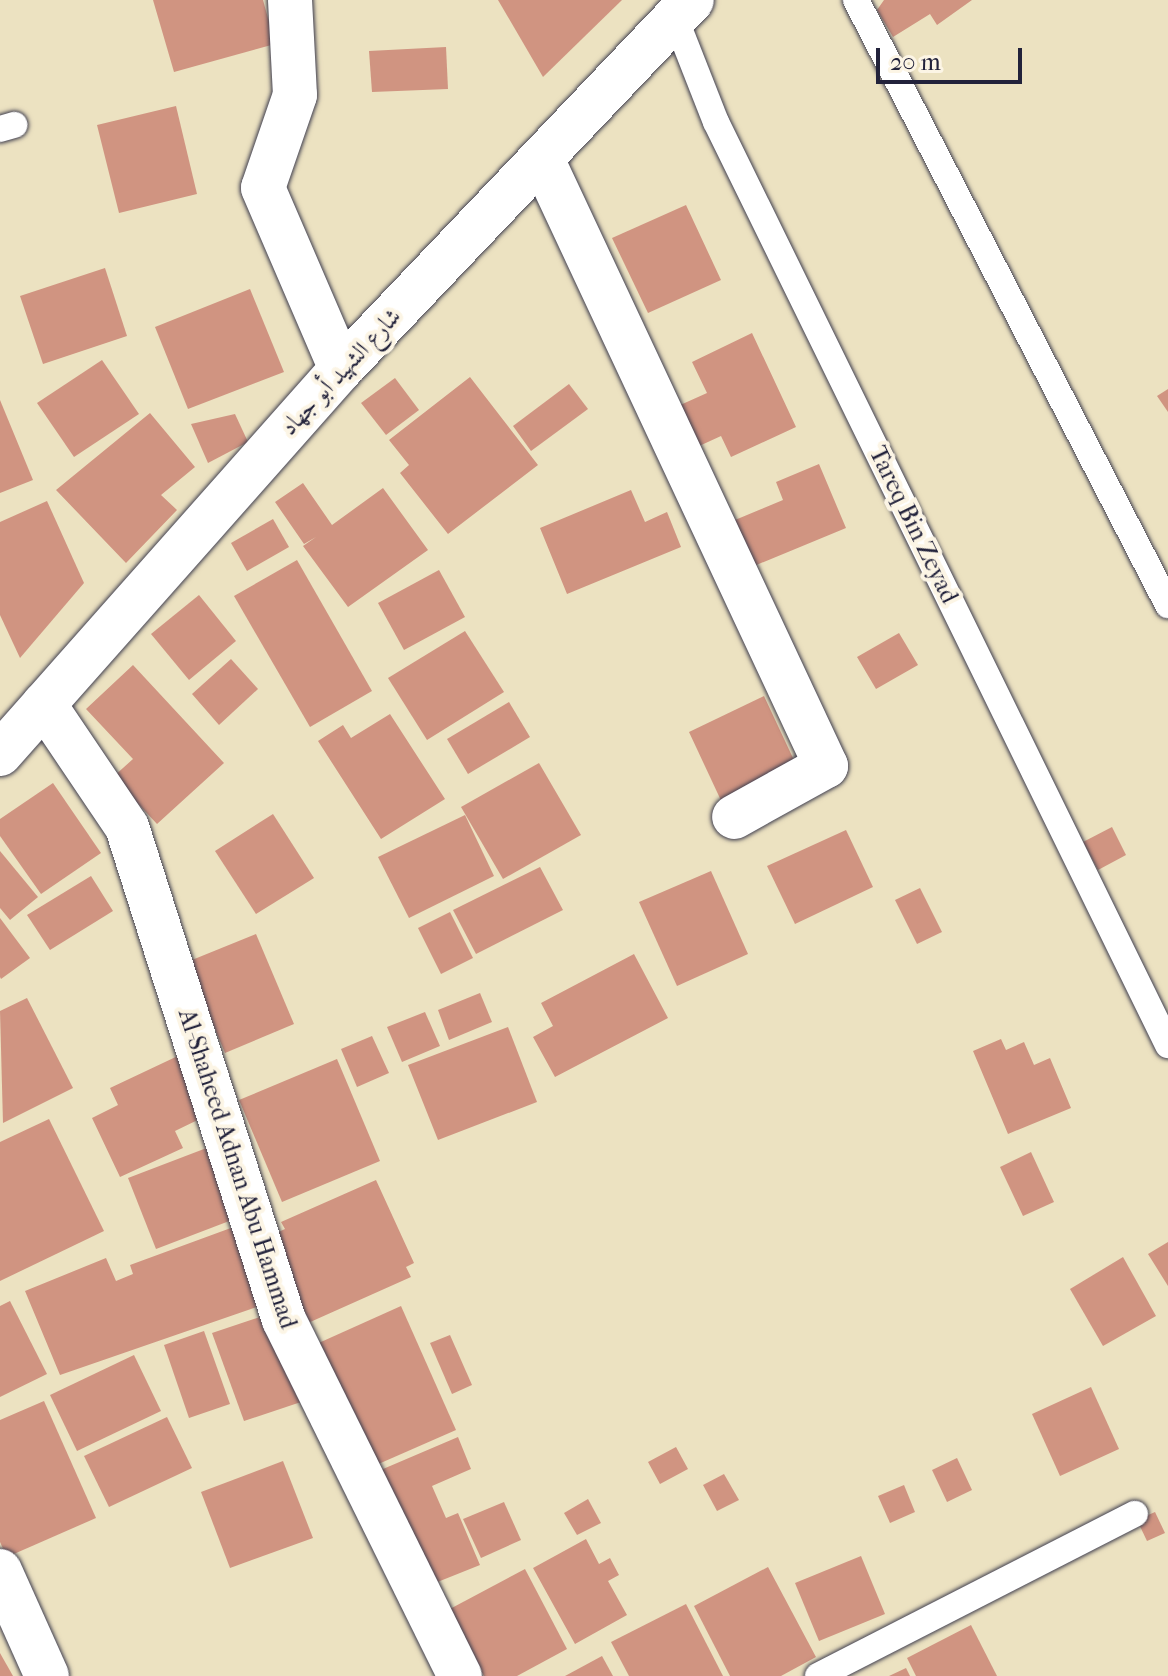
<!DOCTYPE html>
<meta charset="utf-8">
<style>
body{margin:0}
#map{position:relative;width:1168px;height:1676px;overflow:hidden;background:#ece2c1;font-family:"IM FELL French Canon",Amiri,serif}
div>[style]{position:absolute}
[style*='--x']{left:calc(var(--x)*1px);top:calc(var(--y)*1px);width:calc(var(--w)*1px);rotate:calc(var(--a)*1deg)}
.building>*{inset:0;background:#d09481}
.roads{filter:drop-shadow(0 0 2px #403f4f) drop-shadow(0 0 2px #403f4f)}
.service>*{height:26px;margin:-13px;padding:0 13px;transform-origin:13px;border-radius:13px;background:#fff}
.minor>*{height:44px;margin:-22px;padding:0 22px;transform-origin:22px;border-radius:22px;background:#fff}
span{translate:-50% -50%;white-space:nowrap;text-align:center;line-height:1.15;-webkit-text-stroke:8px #fcf5e5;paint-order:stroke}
.street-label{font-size:24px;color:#22223b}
.scale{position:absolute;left:876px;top:48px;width:146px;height:36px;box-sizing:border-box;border:4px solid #22223b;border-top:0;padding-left:10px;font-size:24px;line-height:28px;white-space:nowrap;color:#22223b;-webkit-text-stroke:6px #fcf5e5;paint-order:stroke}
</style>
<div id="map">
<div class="building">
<i style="clip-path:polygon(153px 0,263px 0,275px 44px,174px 72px)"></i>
<i style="clip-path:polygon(498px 0,622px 0,543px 77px)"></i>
<i style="clip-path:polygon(884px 0,972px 0,937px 25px,930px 14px,893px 37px,877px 10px)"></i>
<i style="clip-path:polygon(446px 47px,448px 89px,372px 92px,369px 51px)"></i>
<i style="clip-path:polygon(176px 106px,197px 194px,119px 213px,97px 125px)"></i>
<i style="clip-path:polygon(686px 205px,721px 280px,648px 313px,612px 238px)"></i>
<i style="clip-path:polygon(105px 268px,127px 336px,43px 364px,20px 296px)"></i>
<i style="clip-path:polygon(250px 289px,284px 372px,188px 409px,155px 327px)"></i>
<i style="clip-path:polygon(752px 333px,796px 427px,731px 457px,721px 436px,697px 447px,678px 406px,707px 393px,692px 362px)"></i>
<i style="clip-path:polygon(102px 360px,139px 414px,74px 457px,37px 403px)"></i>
<i style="clip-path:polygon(470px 377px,538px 465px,448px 534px,400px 473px,409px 465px,389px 440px)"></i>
<i style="clip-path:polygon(395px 378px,419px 410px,386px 435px,361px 403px)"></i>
<i style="clip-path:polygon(569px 384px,588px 409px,531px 451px,513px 426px)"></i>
<i style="clip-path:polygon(1168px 389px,1168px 412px,1157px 396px)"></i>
<i style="clip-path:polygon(0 400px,33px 480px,0 493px)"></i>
<i style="clip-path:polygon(150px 413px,195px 467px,161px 495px,177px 510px,126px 563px,56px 490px)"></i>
<i style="clip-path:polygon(235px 414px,248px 442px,208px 463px,191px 424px)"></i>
<i style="clip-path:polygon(819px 464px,846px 528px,754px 566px,735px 520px,783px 500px,776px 482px)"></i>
<i style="clip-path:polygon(303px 483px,332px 525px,383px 488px,428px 550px,348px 607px,303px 546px,316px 537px,304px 544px,275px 502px)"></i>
<i style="clip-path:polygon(631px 490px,645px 522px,667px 512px,681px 547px,567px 594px,540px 528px)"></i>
<i style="clip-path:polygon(47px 501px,84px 583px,20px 658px,0 615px,0 522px)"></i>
<i style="clip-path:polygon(273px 519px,289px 547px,247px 571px,231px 543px)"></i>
<i style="clip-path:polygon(297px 560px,372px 691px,310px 727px,234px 596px)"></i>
<i style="clip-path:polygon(439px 570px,465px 617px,404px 650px,378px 603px)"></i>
<i style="clip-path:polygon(199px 595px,236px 641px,189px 680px,151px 634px)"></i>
<i style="clip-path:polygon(465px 631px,504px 692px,427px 740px,388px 678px)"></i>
<i style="clip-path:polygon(899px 633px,918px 665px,876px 689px,857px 657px)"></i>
<i style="clip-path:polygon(231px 659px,258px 689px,219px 725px,192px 694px)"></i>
<i style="clip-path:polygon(133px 665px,224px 763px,157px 824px,113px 777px,133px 759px,86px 709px)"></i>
<i style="clip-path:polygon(764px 696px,800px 773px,725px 809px,689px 732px)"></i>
<i style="clip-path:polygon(509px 702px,530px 737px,468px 774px,447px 739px)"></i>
<i style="clip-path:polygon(390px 714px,445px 799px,381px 839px,318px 741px,343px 725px,351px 738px)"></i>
<i style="clip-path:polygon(539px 763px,581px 835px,503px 879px,461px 807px)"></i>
<i style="clip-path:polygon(53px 783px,101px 853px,41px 894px,0 836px,0 819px)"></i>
<i style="clip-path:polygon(273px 814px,314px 878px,256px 914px,215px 851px)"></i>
<i style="clip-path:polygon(465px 815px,494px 876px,409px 918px,378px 857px)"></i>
<i style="clip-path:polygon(1112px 827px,1126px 855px,1098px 870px,1083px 842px)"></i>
<i style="clip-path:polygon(846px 830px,873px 887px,795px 924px,767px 866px)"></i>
<i style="clip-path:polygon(0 851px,38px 897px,10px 920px,0 908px)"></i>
<i style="clip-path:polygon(540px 867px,563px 910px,476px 954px,453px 910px)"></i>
<i style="clip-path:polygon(711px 871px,748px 954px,677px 986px,639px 902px)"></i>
<i style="clip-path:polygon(91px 876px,113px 911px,50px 950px,27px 915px)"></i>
<i style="clip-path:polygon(920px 888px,942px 932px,917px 944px,895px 900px)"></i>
<i style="clip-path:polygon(450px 912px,473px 958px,441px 974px,418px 928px)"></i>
<i style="clip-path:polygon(0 918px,30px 958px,1px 979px,0 977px)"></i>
<i style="clip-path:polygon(256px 934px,294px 1024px,225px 1053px,187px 962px)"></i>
<i style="clip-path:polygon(634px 954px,668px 1018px,555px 1077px,533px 1037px,553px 1026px,541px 1003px)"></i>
<i style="clip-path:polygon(480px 993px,492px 1022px,449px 1040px,438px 1010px)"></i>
<i style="clip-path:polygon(27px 998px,73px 1088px,3px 1123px,0 1011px)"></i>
<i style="clip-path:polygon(425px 1012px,440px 1046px,402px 1062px,387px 1027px)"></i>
<i style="clip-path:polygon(508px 1027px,537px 1102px,438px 1140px,408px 1065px)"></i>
<i style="clip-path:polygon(372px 1036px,389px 1073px,357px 1087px,341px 1049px)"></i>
<i style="clip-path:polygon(1001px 1039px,1006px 1050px,1024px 1042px,1034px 1065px,1050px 1058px,1071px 1108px,1008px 1134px,973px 1051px)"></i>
<i style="clip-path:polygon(182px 1054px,210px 1114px,175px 1131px,183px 1148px,120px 1177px,92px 1118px,118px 1105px,110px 1088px)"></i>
<i style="clip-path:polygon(337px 1059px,380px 1161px,282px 1202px,239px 1100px)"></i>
<i style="clip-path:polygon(49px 1119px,104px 1231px,0 1281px,0 1142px)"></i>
<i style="clip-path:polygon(217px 1144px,245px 1215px,156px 1249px,128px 1178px)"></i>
<i style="clip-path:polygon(1031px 1152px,1054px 1202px,1023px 1216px,1000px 1167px)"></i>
<i style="clip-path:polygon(376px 1180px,414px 1263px,406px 1267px,411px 1277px,308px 1323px,270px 1236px,285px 1229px,281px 1222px)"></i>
<i style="clip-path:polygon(239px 1225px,268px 1303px,60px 1375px,25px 1291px,106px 1258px,116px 1281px,133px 1274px,130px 1265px)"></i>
<i style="clip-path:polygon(1168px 1242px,1168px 1286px,1148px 1254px)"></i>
<i style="clip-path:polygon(1123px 1257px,1156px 1316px,1103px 1346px,1070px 1289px)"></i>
<i style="clip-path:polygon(10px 1301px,47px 1374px,0 1397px,0 1306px)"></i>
<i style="clip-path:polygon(401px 1306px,456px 1430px,367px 1469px,312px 1346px)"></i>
<i style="clip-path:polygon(269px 1314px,301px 1402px,244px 1421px,212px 1333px)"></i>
<i style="clip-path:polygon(204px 1331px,230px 1404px,189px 1418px,164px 1345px)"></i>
<i style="clip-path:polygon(450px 1335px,472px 1385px,452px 1394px,430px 1343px)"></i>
<i style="clip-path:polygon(134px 1355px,161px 1411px,77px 1451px,50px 1395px)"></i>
<i style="clip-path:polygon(1091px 1387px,1119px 1449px,1060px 1476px,1032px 1414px)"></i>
<i style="clip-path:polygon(44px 1401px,96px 1518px,7px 1557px,0 1542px,0 1420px)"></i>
<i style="clip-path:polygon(167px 1417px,192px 1468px,109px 1507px,84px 1456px)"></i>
<i style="clip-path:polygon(458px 1437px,471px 1469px,432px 1486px,446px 1518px,458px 1513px,480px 1565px,425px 1587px,376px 1472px)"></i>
<i style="clip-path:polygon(676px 1447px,688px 1469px,660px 1484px,648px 1462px)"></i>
<i style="clip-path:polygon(957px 1458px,972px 1490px,947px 1502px,932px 1470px)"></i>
<i style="clip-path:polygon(283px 1461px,313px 1538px,230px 1568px,201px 1492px)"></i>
<i style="clip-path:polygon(724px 1474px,739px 1500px,717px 1511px,703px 1485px)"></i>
<i style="clip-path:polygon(904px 1485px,915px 1512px,890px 1523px,878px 1496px)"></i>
<i style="clip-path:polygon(588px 1499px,601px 1523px,577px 1535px,564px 1513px)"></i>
<i style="clip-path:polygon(504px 1502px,521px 1540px,481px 1558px,463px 1519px)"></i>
<i style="clip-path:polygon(1155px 1512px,1165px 1533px,1147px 1541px,1137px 1520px)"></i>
<i style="clip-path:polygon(586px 1539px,599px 1564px,610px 1558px,619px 1575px,608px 1581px,627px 1615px,575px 1644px,533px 1568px)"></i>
<i style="clip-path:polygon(861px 1556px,885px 1614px,819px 1641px,795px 1583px)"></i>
<i style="clip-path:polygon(768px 1567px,816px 1657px,781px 1676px,730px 1676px,694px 1606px)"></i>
<i style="clip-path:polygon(525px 1569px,567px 1649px,517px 1676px,484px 1676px,448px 1610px)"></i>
<i style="clip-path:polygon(686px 1604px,723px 1676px,629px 1676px,611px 1642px)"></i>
<i style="clip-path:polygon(971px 1625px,997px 1676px,916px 1676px,907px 1658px)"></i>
<i style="clip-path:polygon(0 1653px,13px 1676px,0 1676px)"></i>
<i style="clip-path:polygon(602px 1656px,613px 1676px,565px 1676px)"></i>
<i style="clip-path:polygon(906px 1668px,910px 1676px,889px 1676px)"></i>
</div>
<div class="roads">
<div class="service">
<i style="--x:856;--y:0;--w:681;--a:62.72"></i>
<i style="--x:672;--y:10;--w:120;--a:68.6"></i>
<i style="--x:716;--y:122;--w:1028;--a:63.91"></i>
<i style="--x:0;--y:129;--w:15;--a:-16"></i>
<i style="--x:818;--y:1676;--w:356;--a:-27.1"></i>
</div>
<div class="minor">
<i style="--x:290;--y:0;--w:95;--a:87"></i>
<i style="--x:295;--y:95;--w:98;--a:109"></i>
<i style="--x:263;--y:188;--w:197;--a:66.7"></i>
<i style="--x:543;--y:161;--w:668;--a:64.93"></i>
<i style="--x:826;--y:766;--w:105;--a:151"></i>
<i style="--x:44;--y:704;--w:148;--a:56"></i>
<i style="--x:127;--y:827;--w:517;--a:72.34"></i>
<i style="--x:284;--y:1320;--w:397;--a:63.7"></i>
<i style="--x:0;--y:754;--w:514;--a:-48.47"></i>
<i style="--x:341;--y:369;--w:509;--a:-46.43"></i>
<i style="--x:0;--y:1571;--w:115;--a:65.9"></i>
</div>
</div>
<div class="street-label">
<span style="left:341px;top:372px;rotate:-47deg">شارع الشهيد أبو جهاد</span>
<span style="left:913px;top:525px;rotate:64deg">Tareq Bin Zeyad</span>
<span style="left:237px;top:1169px;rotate:72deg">Al-Shaheed Adnan Abu Hammad</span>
</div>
<div class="scale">20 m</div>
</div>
